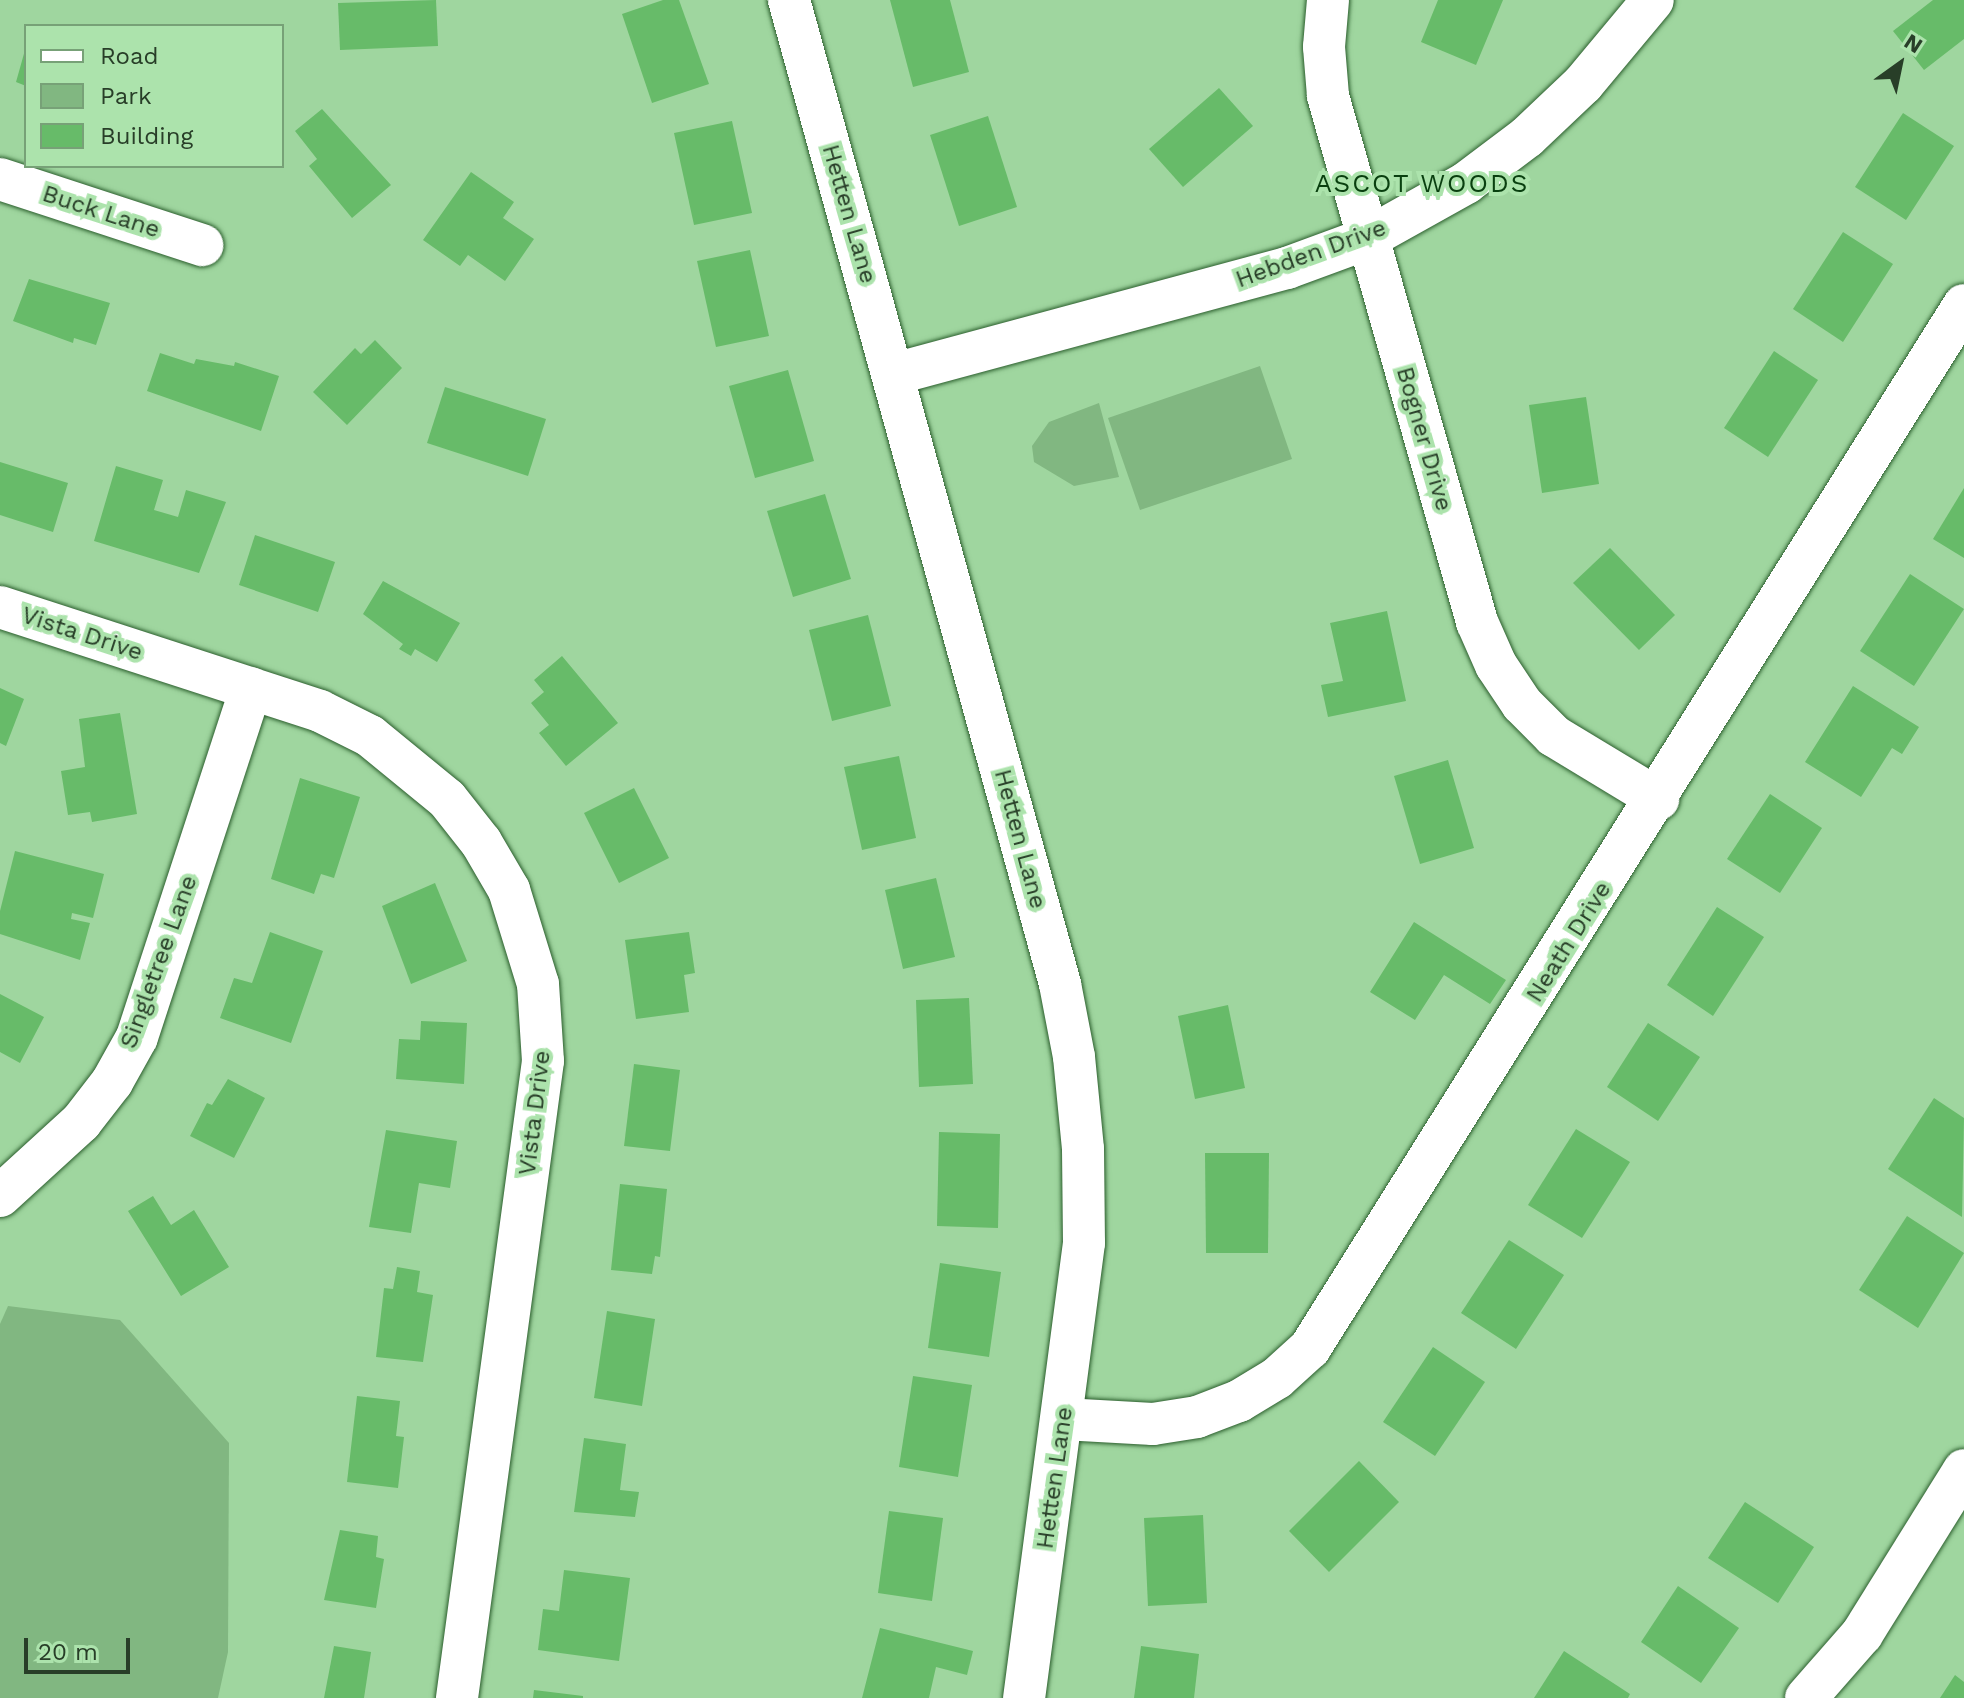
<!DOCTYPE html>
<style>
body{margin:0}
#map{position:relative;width:1964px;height:1698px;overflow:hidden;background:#9fd69f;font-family:"Work Sans",sans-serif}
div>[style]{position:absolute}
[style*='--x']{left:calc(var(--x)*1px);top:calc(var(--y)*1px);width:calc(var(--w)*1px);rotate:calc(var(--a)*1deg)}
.green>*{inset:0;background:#81b781}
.building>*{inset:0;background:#67bb69}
.roads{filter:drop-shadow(0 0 2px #2c5f2e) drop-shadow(0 0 2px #2c5f2e)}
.minor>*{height:42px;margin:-21px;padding:0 21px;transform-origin:21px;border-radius:21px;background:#fff}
span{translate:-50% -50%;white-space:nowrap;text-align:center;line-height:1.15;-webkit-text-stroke:8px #ace3ac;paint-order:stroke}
.street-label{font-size:24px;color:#283e28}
.neighbourhood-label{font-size:26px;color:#093f0f;letter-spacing:2px}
.legend{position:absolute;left:24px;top:24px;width:260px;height:144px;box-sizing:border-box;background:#ace3ac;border:2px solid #77a177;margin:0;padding:10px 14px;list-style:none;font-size:24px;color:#283e28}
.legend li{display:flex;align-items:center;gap:16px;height:40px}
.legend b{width:40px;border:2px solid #77a177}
.north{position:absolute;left:1860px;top:24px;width:80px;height:80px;-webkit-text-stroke:6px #ace3ac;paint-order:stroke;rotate:33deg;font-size:22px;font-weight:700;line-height:32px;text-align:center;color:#283e28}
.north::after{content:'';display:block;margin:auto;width:28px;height:36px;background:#283e28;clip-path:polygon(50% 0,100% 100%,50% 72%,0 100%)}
.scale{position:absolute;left:24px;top:1638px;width:106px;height:36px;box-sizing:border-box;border:4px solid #283e28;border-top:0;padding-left:10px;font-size:24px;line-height:28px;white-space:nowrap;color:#283e28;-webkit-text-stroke:6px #ace3ac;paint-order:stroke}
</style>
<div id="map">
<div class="green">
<i style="clip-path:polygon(1260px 366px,1292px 459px,1140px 510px,1108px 418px)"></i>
<i style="clip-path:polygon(1099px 403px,1119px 477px,1074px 486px,1034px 462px,1032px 446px,1049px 422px)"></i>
<i style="clip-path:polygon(8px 1306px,120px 1320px,229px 1443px,228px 1652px,218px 1698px,0 1698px,0 1324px)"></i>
</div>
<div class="building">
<i style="clip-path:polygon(436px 0,438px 46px,340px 50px,338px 3px)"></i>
<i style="clip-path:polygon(663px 0,679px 0,709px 84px,652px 103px,622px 14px)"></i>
<i style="clip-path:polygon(890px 0,950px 0,969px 72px,913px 87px)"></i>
<i style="clip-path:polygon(1438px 0,1503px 0,1476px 65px,1421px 42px)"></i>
<i style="clip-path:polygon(1933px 0,1964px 0,1964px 39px,1924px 70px,1893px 31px)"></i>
<i style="clip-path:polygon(25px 50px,26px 50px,26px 86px,16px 82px)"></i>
<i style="clip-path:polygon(1219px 88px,1253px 126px,1183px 187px,1149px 149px)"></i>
<i style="clip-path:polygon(322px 109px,391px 185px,352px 218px,309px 166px,317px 159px,295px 131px)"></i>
<i style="clip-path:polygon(1903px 113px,1954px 146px,1906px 220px,1855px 187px)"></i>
<i style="clip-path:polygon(988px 116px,1017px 207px,959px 226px,930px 135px)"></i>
<i style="clip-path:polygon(732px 121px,752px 213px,694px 225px,674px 133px)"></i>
<i style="clip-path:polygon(471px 172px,514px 202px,503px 218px,534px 239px,505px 281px,468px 255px,460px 266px,423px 240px)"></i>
<i style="clip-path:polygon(1843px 232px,1893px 264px,1843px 342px,1793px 309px)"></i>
<i style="clip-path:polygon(750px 250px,769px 336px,716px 347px,697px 261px)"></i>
<i style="clip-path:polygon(29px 279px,110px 303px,96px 345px,74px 338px,73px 343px,13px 321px)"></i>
<i style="clip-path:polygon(375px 340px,402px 368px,347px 425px,313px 392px,355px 348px,361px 354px)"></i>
<i style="clip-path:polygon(1774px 351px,1818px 380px,1768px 457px,1724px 428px)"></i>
<i style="clip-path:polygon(160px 353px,194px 364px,196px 359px,234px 366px,235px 362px,279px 376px,261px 431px,147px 391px)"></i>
<i style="clip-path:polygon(788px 370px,814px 461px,755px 478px,729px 386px)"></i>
<i style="clip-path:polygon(445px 387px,546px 419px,528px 476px,427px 443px)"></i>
<i style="clip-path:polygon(1586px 397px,1599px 484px,1542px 493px,1529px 405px)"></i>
<i style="clip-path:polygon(0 462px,68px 483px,53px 532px,0 515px)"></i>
<i style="clip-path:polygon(116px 466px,163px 480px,154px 510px,178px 517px,186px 490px,226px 502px,199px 573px,94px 541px)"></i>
<i style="clip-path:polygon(1964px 488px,1964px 558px,1933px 539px)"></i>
<i style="clip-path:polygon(825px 494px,851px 579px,793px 597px,767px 511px)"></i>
<i style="clip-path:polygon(255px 535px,335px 562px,318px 612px,239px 585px)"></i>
<i style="clip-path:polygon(1610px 548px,1675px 615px,1639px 650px,1573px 583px)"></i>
<i style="clip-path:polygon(1910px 574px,1964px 609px,1914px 686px,1860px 651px)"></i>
<i style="clip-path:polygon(383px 581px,460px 623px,437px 662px,415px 649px,411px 656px,399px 649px,403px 644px,363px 614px)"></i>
<i style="clip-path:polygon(1387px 611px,1406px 701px,1328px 717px,1321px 685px,1343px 681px,1330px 623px)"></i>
<i style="clip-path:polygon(868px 615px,891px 706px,832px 721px,809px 630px)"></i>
<i style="clip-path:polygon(562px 656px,618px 723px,566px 766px,539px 733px,549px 725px,531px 703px,544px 692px,534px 680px)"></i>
<i style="clip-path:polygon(1853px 686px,1919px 727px,1902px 754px,1892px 748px,1861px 797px,1805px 762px)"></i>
<i style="clip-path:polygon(0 688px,24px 699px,6px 746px,0 743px)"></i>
<i style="clip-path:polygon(120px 713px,137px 814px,92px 822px,90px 812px,68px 815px,61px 771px,85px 767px,79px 719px)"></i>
<i style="clip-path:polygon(899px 756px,916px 838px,862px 850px,844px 767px)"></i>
<i style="clip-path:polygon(1448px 760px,1474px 848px,1420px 864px,1394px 776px)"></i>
<i style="clip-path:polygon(300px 778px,360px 797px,334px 878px,321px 874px,314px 894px,271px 879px)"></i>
<i style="clip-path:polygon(634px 788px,669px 858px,619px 883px,584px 813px)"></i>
<i style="clip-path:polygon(1770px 794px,1822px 828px,1780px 893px,1727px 859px)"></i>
<i style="clip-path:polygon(15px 851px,104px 874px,93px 918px,72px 913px,71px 919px,90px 923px,80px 960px,0 934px,0 911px)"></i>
<i style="clip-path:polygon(936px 878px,955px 957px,903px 969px,885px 890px)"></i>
<i style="clip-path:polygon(435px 883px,467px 961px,411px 984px,382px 906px)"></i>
<i style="clip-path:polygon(1717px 907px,1764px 937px,1713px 1016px,1667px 985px)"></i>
<i style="clip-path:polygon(1414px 922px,1506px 980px,1490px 1004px,1444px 975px,1415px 1020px,1370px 992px)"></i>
<i style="clip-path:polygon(270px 932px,323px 951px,291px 1043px,220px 1018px,234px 978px,252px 983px)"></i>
<i style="clip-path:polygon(689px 932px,695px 973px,684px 975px,689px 1012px,636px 1019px,625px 940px)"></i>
<i style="clip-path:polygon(0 994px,44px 1017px,20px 1063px,0 1052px)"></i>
<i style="clip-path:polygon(969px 998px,973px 1084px,919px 1087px,916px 1000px)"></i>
<i style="clip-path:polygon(1228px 1005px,1245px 1088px,1195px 1099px,1178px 1016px)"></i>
<i style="clip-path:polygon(421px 1021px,467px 1023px,464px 1084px,396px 1079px,399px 1039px,420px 1040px)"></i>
<i style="clip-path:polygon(1648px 1023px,1700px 1057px,1658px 1121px,1607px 1087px)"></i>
<i style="clip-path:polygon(634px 1064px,680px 1070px,670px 1151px,624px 1146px)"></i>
<i style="clip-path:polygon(228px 1079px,265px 1098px,234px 1158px,190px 1136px,207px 1103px,212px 1105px)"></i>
<i style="clip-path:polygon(1934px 1098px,1964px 1118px,1962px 1217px,1888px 1169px)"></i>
<i style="clip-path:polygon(1576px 1129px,1630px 1162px,1582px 1238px,1528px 1205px)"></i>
<i style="clip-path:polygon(386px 1130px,457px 1141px,450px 1188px,419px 1183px,411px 1233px,369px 1227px)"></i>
<i style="clip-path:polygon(939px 1132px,1000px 1134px,998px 1228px,937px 1226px)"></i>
<i style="clip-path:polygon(1205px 1153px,1269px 1153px,1268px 1253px,1206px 1253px)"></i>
<i style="clip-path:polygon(620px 1184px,667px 1189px,660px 1257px,655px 1256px,652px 1274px,611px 1270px)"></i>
<i style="clip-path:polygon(153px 1196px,171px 1225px,194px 1210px,229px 1267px,181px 1296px,128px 1211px)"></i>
<i style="clip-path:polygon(1907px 1216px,1964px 1253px,1918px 1328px,1859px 1290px)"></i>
<i style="clip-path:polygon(1509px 1240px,1564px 1275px,1516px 1349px,1461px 1313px)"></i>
<i style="clip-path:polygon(940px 1263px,1001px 1272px,989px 1357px,928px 1348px)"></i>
<i style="clip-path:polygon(397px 1267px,420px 1271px,417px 1292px,433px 1295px,423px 1362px,376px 1357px,384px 1288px,393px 1289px)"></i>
<i style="clip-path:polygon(607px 1311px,655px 1319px,642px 1406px,594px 1398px)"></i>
<i style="clip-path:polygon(1433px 1347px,1485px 1382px,1435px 1456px,1383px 1422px)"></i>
<i style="clip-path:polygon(913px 1376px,972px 1385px,958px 1477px,899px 1467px)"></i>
<i style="clip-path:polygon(357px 1396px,400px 1401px,396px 1436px,404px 1437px,398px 1488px,347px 1482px)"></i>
<i style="clip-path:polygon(584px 1438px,626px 1444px,620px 1490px,639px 1492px,635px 1517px,574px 1512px)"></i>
<i style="clip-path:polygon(1359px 1461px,1399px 1502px,1329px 1572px,1289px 1531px)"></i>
<i style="clip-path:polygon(1745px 1502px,1814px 1547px,1778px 1603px,1708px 1558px)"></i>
<i style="clip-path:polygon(889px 1511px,943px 1518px,932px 1601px,878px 1593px)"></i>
<i style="clip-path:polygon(1203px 1515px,1207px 1603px,1148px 1606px,1144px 1518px)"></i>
<i style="clip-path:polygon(340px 1530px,378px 1536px,376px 1557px,384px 1559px,376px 1608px,324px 1600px)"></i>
<i style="clip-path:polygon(564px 1570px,630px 1578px,619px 1661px,538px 1650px,543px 1609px,559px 1611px)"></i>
<i style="clip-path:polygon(1678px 1586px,1739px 1628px,1701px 1683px,1641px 1642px)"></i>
<i style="clip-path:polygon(880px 1628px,973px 1651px,967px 1675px,936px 1667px,929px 1698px,862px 1698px)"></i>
<i style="clip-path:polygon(334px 1646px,371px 1652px,364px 1698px,324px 1698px)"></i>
<i style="clip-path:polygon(1141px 1646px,1199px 1654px,1194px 1698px,1134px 1698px)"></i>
<i style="clip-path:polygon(1564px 1651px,1630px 1694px,1628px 1698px,1534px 1698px)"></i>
<i style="clip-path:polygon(1955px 1675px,1964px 1682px,1964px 1698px,1940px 1698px)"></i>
<i style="clip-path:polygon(534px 1690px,583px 1696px,583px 1698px,533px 1698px)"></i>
</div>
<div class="roads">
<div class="minor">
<i style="--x:789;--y:0;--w:1021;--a:74.6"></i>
<i style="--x:1060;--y:984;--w:74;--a:79.1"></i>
<i style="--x:1074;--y:1057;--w:92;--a:84.4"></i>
<i style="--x:1083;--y:1149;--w:94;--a:89.4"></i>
<i style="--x:1084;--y:1243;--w:459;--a:97.5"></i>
<i style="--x:1328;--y:0;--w:47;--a:94.9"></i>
<i style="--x:1324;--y:47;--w:49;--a:85.3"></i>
<i style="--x:1328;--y:96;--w:547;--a:74.18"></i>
<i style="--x:1477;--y:622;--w:47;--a:66.2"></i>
<i style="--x:1496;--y:665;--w:47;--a:56.3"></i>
<i style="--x:1522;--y:704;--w:45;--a:45"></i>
<i style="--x:1554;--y:736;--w:122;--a:31.2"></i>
<i style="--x:0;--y:179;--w:213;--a:18.1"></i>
<i style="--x:894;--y:374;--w:407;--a:-15.1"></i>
<i style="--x:1287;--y:268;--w:84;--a:-20.2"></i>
<i style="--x:1366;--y:239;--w:115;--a:-29.2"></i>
<i style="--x:1466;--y:183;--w:76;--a:-37"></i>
<i style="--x:1527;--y:137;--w:77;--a:-43.4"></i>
<i style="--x:1583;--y:84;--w:109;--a:-50.2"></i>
<i style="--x:0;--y:607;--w:336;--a:18"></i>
<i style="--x:320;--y:711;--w:56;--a:26.6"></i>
<i style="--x:370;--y:736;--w:99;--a:39.3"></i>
<i style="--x:447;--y:799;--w:55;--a:51.7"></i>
<i style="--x:481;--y:842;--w:56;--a:59.7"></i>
<i style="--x:509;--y:890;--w:98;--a:72.9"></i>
<i style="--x:538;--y:984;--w:77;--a:86.3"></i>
<i style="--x:543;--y:1061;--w:643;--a:97.69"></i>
<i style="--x:0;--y:1196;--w:110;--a:-42.4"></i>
<i style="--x:81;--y:1122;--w:51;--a:-52.2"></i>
<i style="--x:112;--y:1082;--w:51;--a:-60.9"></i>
<i style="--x:137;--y:1037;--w:367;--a:-71.9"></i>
<i style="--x:1063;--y:1419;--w:90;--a:3.2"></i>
<i style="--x:1153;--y:1424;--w:45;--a:-9"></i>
<i style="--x:1197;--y:1417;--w:45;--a:-20.9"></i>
<i style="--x:1239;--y:1401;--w:44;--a:-31.2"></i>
<i style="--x:1277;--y:1378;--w:45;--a:-42.3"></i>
<i style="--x:1310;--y:1348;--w:1231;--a:-57.91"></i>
<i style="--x:1806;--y:1698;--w:85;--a:-48.8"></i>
<i style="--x:1862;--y:1634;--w:193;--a:-58.1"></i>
</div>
</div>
<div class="street-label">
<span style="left:101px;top:212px;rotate:18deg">Buck Lane</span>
<span style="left:849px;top:214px;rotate:74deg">Hetten Lane</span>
<span style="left:1311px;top:254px;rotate:-20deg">Hebden Drive</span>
<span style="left:1424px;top:439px;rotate:74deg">Bogner Drive</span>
<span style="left:82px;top:634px;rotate:18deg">Vista Drive</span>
<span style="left:1020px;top:839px;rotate:75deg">Hetten Lane</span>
<span style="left:1569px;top:942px;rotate:-58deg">Neath Drive</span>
<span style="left:159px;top:962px;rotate:-70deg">Singletree Lane</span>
<span style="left:535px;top:1113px;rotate:-83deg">Vista Drive</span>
<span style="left:1055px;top:1478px;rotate:-82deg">Hetten Lane</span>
</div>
<div class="neighbourhood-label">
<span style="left:1422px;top:184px">ASCOT WOODS</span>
</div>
<ul class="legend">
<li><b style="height:10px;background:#fff"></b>Road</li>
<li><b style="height:22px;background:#81b781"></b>Park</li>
<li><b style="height:22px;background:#67bb69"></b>Building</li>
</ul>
<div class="north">N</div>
<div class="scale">20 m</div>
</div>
